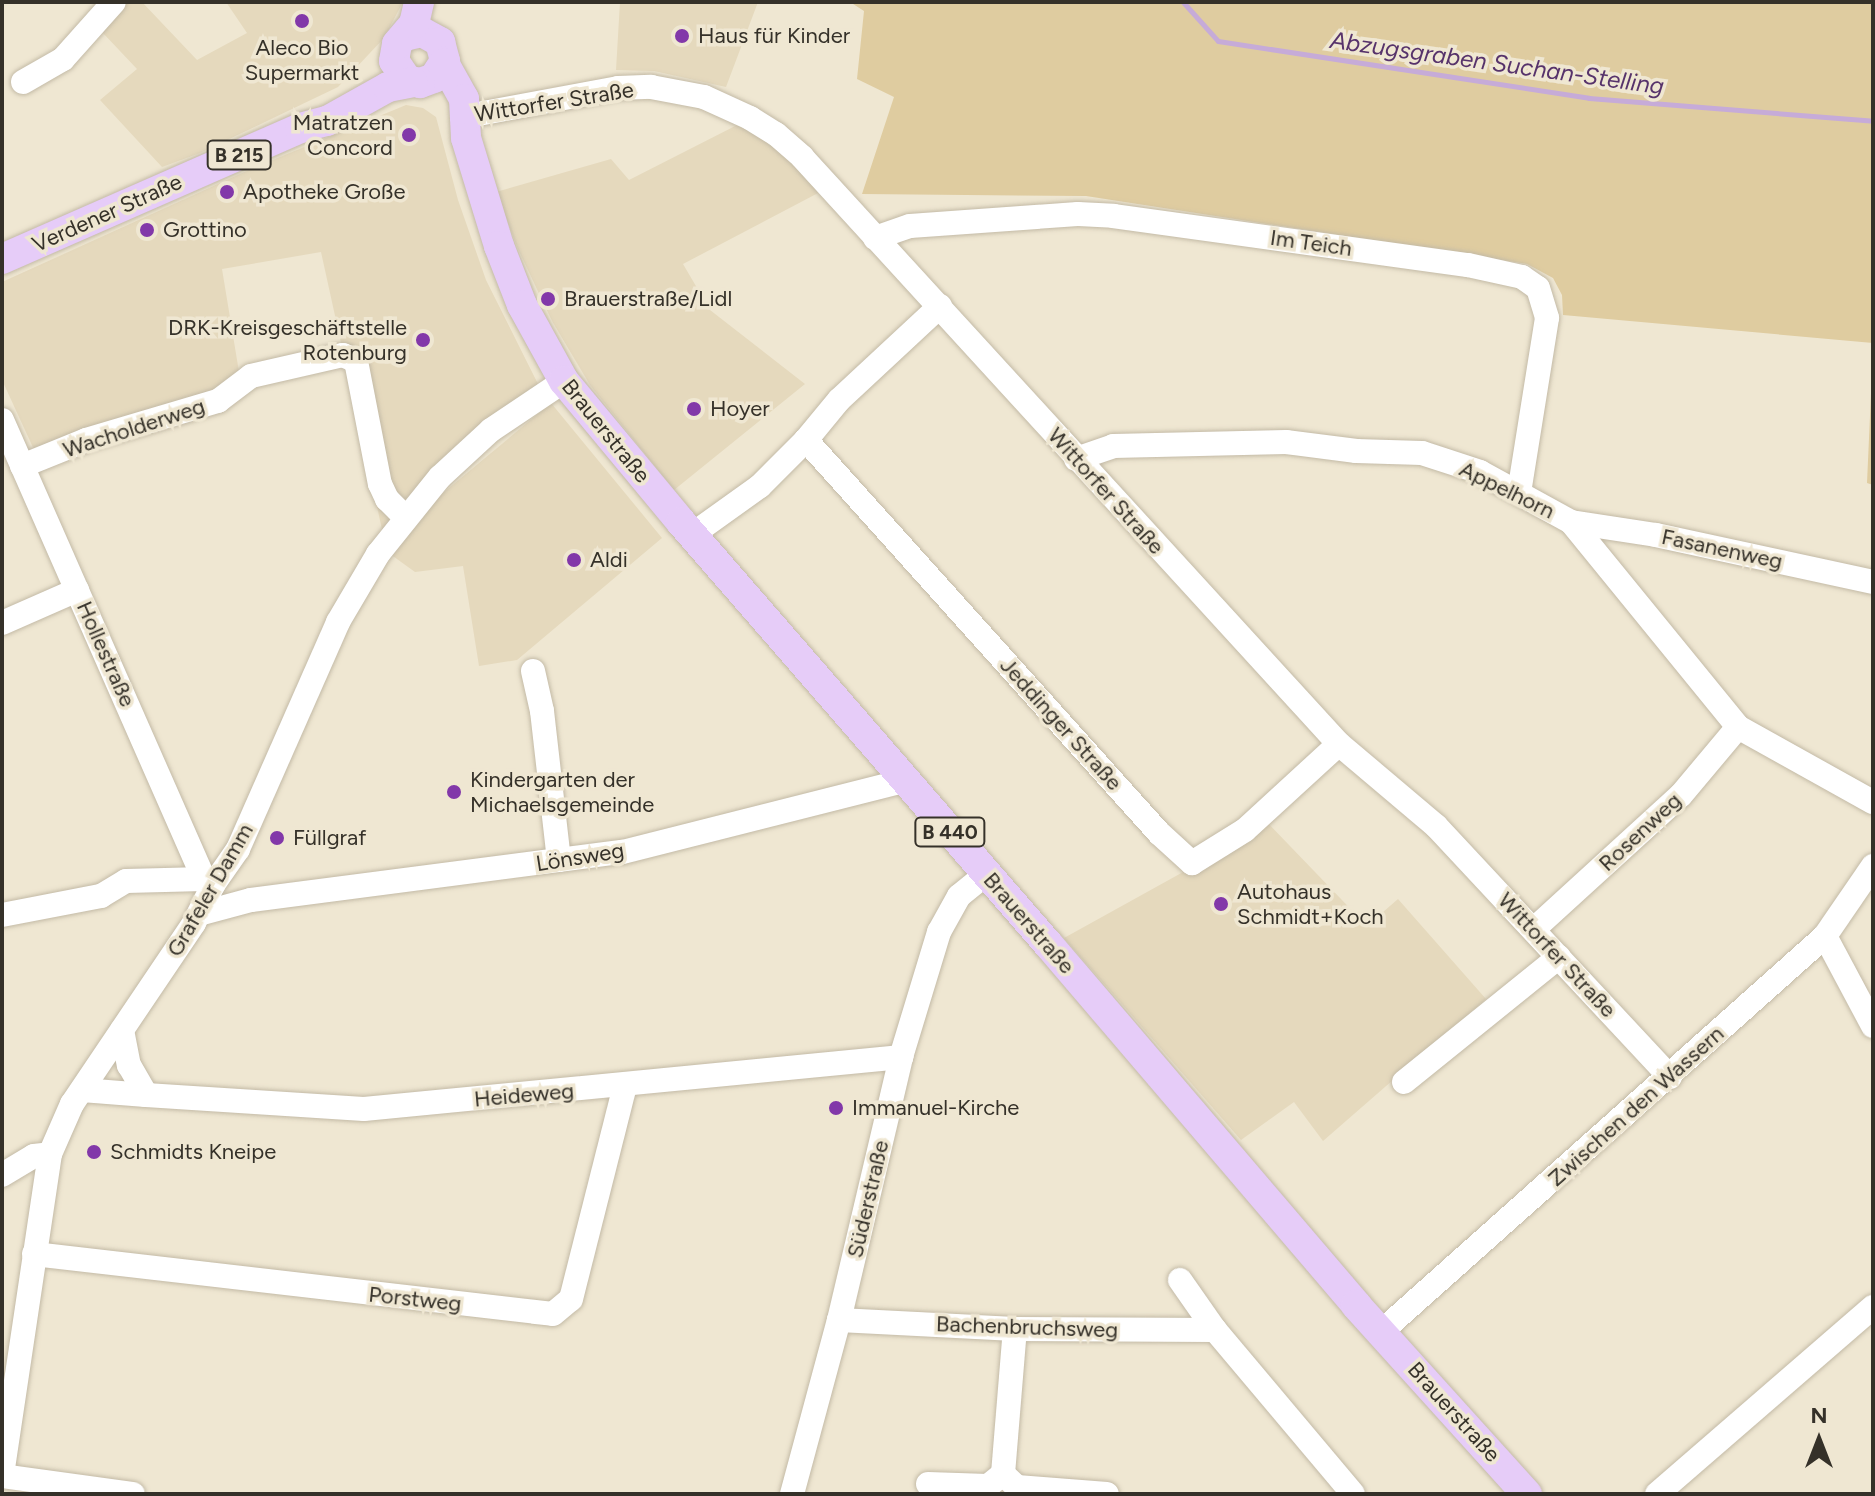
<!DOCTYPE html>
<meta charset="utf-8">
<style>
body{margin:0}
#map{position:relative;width:1875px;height:1496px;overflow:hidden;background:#efe7d2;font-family:Figtree,sans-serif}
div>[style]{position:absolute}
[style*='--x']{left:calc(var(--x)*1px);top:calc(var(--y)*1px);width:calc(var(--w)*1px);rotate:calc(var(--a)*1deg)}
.built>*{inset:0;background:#e5d9bd}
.green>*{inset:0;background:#dfcca0}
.stream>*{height:5px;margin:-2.5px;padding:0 2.5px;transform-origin:2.5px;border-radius:2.5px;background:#c6abd8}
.roads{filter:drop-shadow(0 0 2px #c3baa6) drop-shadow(0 0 2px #c3baa6)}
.minor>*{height:24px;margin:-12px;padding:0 12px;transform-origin:12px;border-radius:12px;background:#fff}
.major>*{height:30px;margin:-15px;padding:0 15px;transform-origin:15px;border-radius:15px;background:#e6ccf8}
.dots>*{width:22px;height:22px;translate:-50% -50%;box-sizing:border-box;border:4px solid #efe7d2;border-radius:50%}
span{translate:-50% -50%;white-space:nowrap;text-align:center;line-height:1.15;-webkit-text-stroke:7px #efe7d2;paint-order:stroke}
.shield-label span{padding:2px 6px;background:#efe7d2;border:2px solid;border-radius:6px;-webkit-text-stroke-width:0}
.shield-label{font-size:20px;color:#353129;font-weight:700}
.poi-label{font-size:22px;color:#353129}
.left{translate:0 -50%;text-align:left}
.right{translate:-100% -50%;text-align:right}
.street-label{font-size:22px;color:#353129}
.water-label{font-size:24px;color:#57336b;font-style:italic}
.frame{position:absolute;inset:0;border:4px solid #353129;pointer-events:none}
.north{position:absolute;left:1779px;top:1400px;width:80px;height:80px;-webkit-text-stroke:6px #efe7d2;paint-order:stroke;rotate:0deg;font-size:22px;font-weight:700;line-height:32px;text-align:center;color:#353129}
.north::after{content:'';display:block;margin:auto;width:28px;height:36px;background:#353129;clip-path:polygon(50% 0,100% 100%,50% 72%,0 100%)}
</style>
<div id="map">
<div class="built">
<i style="clip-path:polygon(127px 2px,142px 2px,197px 60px,247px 33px,226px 2px,403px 2px,384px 38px,338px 87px,200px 153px,162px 167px,100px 100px,137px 69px,102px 32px)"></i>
<i style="clip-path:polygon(620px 2px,758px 2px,726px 87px,654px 71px,616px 70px)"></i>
<i style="clip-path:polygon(406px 105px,423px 108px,436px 117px,458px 200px,486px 280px,540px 388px,426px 479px,403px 502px,383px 534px,321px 252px,222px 269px,240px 378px,141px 419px,36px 454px,2px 380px,2px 282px,251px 169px)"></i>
<i style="clip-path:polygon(743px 122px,770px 141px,820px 192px,683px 264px,710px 310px,805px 384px,674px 490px,590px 385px,552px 321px,518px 249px,496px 192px,611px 159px,629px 180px)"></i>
<i style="clip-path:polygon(551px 403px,662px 538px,517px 660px,479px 666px,463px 566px,415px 572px,390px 554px,419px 513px)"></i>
<i style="clip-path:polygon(1264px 819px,1367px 926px,1398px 899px,1486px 999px,1323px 1141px,1294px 1102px,1241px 1140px,1064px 938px,1194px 866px)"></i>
</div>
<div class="green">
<i style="clip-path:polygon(850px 2px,1873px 2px,1873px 343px,1563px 315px,1562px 295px,1553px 278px,1527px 264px,1086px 196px,862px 194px,894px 97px,857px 79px,864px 11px)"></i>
<i style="clip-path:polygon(1873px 349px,1873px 485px,1867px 483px)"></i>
</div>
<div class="stream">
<i style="--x:1183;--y:2;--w:52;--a:48.1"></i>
<i style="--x:1218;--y:41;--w:375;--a:8.7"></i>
<i style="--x:1589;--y:98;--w:285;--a:4.6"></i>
</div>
<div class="roads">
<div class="minor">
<i style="--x:23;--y:82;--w:46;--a:-29.9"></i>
<i style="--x:63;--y:59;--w:76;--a:-48.2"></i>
<i style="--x:462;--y:117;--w:159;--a:-10.5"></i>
<i style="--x:618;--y:88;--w:33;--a:-2"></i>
<i style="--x:651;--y:87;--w:54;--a:10.7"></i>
<i style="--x:704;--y:97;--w:51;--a:24.5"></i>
<i style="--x:750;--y:118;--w:31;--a:32"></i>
<i style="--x:776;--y:134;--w:35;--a:41"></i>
<i style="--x:802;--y:157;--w:796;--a:47.55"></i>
<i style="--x:1339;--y:744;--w:127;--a:40.2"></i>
<i style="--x:1436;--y:826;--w:343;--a:47"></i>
<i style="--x:875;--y:238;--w:37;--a:-19"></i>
<i style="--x:910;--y:226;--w:168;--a:-4.1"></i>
<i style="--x:1078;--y:214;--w:35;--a:3"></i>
<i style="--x:1113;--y:216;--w:358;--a:7.9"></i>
<i style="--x:1468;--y:265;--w:55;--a:12.5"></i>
<i style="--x:1522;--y:277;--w:19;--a:35"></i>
<i style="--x:1538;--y:288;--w:31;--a:73"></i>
<i style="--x:1547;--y:318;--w:176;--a:99.1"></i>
<i style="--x:2;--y:420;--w:501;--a:66.25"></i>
<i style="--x:204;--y:879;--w:11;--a:34"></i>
<i style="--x:806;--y:440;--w:52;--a:-50.5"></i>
<i style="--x:839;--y:400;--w:138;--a:-42.9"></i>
<i style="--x:1076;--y:459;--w:39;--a:-19"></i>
<i style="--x:1113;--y:446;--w:173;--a:-1.3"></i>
<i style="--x:1286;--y:442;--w:71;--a:7.3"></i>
<i style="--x:1356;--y:451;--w:66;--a:1.7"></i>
<i style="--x:1422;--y:453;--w:61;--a:18.1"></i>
<i style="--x:1480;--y:472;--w:104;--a:28.8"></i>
<i style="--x:1571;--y:522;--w:264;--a:50.8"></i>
<i style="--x:1738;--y:727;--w:154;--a:29.1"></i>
<i style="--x:22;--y:466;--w:69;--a:-22.1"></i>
<i style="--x:86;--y:440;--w:138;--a:-16.5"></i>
<i style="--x:218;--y:401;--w:41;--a:-37.1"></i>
<i style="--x:251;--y:376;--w:94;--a:-12.9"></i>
<i style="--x:343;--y:355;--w:14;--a:25"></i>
<i style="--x:356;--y:361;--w:125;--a:79"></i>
<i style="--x:380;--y:484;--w:17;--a:65"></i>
<i style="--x:387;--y:499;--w:25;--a:45"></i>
<i style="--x:1571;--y:522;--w:86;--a:8.7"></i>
<i style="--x:1656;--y:535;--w:222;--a:12.2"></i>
<i style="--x:693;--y:534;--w:82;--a:-35.6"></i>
<i style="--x:760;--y:486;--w:65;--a:-45"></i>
<i style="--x:806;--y:440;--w:528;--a:48.07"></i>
<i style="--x:1159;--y:833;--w:45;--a:42.3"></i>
<i style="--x:1192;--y:863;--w:62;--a:-31.9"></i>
<i style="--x:1245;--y:830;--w:127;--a:-42.5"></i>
<i style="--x:2;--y:623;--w:82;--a:-23.7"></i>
<i style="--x:533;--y:671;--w:41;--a:77.3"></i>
<i style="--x:542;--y:711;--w:150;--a:83.5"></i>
<i style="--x:199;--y:914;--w:54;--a:-15.1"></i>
<i style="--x:251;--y:900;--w:375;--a:-7.4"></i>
<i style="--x:623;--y:852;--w:290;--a:-14.2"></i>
<i style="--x:2;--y:915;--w:101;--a:-10.9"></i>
<i style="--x:101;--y:896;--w:29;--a:-31"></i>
<i style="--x:126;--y:881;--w:78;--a:-1.5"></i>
<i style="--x:1534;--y:929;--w:199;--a:-42.4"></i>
<i style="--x:1681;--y:795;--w:89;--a:-50"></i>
<i style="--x:1825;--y:936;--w:102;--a:61.9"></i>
<i style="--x:122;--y:1030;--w:36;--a:79"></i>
<i style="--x:129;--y:1065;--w:34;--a:60"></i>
<i style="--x:146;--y:1095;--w:218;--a:3.7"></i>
<i style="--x:364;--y:1109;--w:540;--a:-5.53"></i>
<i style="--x:1404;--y:1082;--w:199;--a:-38.9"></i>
<i style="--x:82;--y:1090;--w:64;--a:4.5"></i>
<i style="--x:2;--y:1175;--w:37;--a:-31"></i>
<i style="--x:34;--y:1156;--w:16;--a:-7"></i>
<i style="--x:34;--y:1254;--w:522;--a:6.59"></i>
<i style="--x:553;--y:1314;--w:23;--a:-40"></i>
<i style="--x:571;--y:1299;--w:221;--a:-75.8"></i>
<i style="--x:1180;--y:1280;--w:61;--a:55"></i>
<i style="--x:839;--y:1320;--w:176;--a:2.9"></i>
<i style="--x:1015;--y:1329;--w:200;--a:0.3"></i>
<i style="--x:1215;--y:1330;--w:214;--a:49.9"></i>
<i style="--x:1382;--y:1331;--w:594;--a:-41.72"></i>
<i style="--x:1825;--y:936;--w:85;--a:-55.6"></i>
<i style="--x:1003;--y:1474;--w:145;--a:-85.3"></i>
<i style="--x:2;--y:1475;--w:325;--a:-81.5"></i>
<i style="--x:50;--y:1154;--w:55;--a:-66.3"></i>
<i style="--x:72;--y:1104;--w:218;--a:-56"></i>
<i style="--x:194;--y:923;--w:42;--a:-63.4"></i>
<i style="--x:213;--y:885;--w:44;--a:-55.2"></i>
<i style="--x:238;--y:849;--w:248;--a:-66.2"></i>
<i style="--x:338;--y:622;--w:79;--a:-59.5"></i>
<i style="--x:378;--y:554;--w:99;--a:-51.2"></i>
<i style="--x:440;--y:477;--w:69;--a:-42.7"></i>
<i style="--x:491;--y:430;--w:88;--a:-33.9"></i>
<i style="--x:2;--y:1476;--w:132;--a:7.8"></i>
<i style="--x:928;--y:1484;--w:60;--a:1.9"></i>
<i style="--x:988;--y:1486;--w:19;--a:-39"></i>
<i style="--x:1003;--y:1474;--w:19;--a:43"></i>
<i style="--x:1017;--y:1487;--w:90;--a:4.4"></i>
<i style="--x:792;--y:1494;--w:180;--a:-74.9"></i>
<i style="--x:839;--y:1320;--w:270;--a:-76.7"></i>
<i style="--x:901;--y:1057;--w:131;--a:-73.1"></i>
<i style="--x:939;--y:932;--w:41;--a:-60.9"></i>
<i style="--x:959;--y:896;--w:35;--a:-39"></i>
<i style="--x:1657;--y:1494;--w:286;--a:-40.9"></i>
</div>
<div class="major">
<i style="--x:405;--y:36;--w:17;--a:-13"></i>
<i style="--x:422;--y:32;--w:21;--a:29"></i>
<i style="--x:440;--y:42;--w:20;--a:75"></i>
<i style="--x:445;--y:61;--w:20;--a:123"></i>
<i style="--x:434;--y:78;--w:15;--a:160"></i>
<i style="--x:420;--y:83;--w:13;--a:-167"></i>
<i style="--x:407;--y:80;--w:23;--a:-124"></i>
<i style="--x:394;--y:61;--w:17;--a:-80"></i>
<i style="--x:397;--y:44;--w:26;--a:-50"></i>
<i style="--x:414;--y:24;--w:23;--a:-77"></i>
<i style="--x:444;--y:63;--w:41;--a:60.9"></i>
<i style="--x:464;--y:99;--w:39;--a:87"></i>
<i style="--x:466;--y:138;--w:113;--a:73"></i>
<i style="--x:499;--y:246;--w:63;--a:68.7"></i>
<i style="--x:522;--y:305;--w:87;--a:61.1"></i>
<i style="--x:564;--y:381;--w:183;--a:50.3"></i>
<i style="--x:681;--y:522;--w:559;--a:48.99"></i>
<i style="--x:1048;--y:944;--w:475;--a:49.5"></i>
<i style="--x:1356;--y:1305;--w:255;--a:47.9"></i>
<i style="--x:2;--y:259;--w:326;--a:-23.7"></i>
<i style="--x:300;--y:128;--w:28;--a:-15"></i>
<i style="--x:327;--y:121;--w:70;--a:-29.1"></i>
<i style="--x:388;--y:87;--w:25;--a:-11"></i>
</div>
</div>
<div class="dots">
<i style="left:302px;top:21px;background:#8238a9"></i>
<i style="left:682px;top:36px;background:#8238a9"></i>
<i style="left:409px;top:135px;background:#8238a9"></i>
<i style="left:227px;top:192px;background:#8238a9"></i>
<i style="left:147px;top:230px;background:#8238a9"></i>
<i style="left:548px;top:299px;background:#8238a9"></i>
<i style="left:423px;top:340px;background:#8238a9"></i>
<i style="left:694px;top:409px;background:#8238a9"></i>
<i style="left:574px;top:560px;background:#8238a9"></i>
<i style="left:454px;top:792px;background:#8238a9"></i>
<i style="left:277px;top:838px;background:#8238a9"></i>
<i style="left:1221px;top:904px;background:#8238a9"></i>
<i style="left:836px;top:1108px;background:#8238a9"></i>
<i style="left:94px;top:1152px;background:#8238a9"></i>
</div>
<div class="shield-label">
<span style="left:239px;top:155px">B 215</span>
<span style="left:950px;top:832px">B 440</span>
</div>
<div class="poi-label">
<span class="left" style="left:698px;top:36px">Haus für Kinder</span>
<span style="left:302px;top:60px">Aleco Bio<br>Supermarkt</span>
<span class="right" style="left:393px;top:135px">Matratzen<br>Concord</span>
<span class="left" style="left:243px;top:192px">Apotheke Große</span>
<span class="left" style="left:163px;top:230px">Grottino</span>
<span class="left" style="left:564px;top:299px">Brauerstraße/Lidl</span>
<span class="right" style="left:407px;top:340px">DRK-Kreisgeschäftstelle<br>Rotenburg</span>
<span class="left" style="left:710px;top:409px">Hoyer</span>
<span class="left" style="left:590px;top:560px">Aldi</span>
<span class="left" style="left:470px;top:792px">Kindergarten der<br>Michaelsgemeinde</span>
<span class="left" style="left:293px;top:838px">Füllgraf</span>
<span class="left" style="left:1237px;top:904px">Autohaus<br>Schmidt+Koch</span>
<span class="left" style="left:852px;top:1108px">Immanuel-Kirche</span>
<span class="left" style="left:110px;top:1152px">Schmidts Kneipe</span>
</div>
<div class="street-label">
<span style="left:554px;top:102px;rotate:-9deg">Wittorfer Straße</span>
<span style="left:107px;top:213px;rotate:-24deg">Verdener Straße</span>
<span style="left:1311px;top:243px;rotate:8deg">Im Teich</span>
<span style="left:134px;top:428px;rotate:-18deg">Wacholderweg</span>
<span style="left:606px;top:431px;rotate:51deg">Brauerstraße</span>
<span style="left:1507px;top:490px;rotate:26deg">Appelhorn</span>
<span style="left:1106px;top:491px;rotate:48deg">Wittorfer Straße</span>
<span style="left:1722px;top:549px;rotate:12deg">Fasanenweg</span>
<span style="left:106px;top:654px;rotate:66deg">Hollestraße</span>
<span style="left:1061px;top:724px;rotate:48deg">Jeddinger Straße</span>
<span style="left:1640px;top:832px;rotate:-43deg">Rosenweg</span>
<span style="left:580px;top:857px;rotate:-9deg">Lönsweg</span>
<span style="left:210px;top:890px;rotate:-60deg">Grafeler Damm</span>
<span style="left:1029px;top:923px;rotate:49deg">Brauerstraße</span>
<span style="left:1557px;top:955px;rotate:47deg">Wittorfer Straße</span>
<span style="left:524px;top:1095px;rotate:-5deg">Heideweg</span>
<span style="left:1636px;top:1106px;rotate:-42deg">Zwischen den Wassern</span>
<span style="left:868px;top:1199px;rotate:-77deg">Süderstraße</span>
<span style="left:415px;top:1299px;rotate:6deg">Porstweg</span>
<span style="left:1027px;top:1327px;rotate:2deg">Bachenbruchsweg</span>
<span style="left:1454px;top:1412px;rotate:48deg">Brauerstraße</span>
</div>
<div class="water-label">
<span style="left:1497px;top:63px;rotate:8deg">Abzugsgraben Suchan-Stelling</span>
</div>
<div class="frame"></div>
<div class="north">N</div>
</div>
